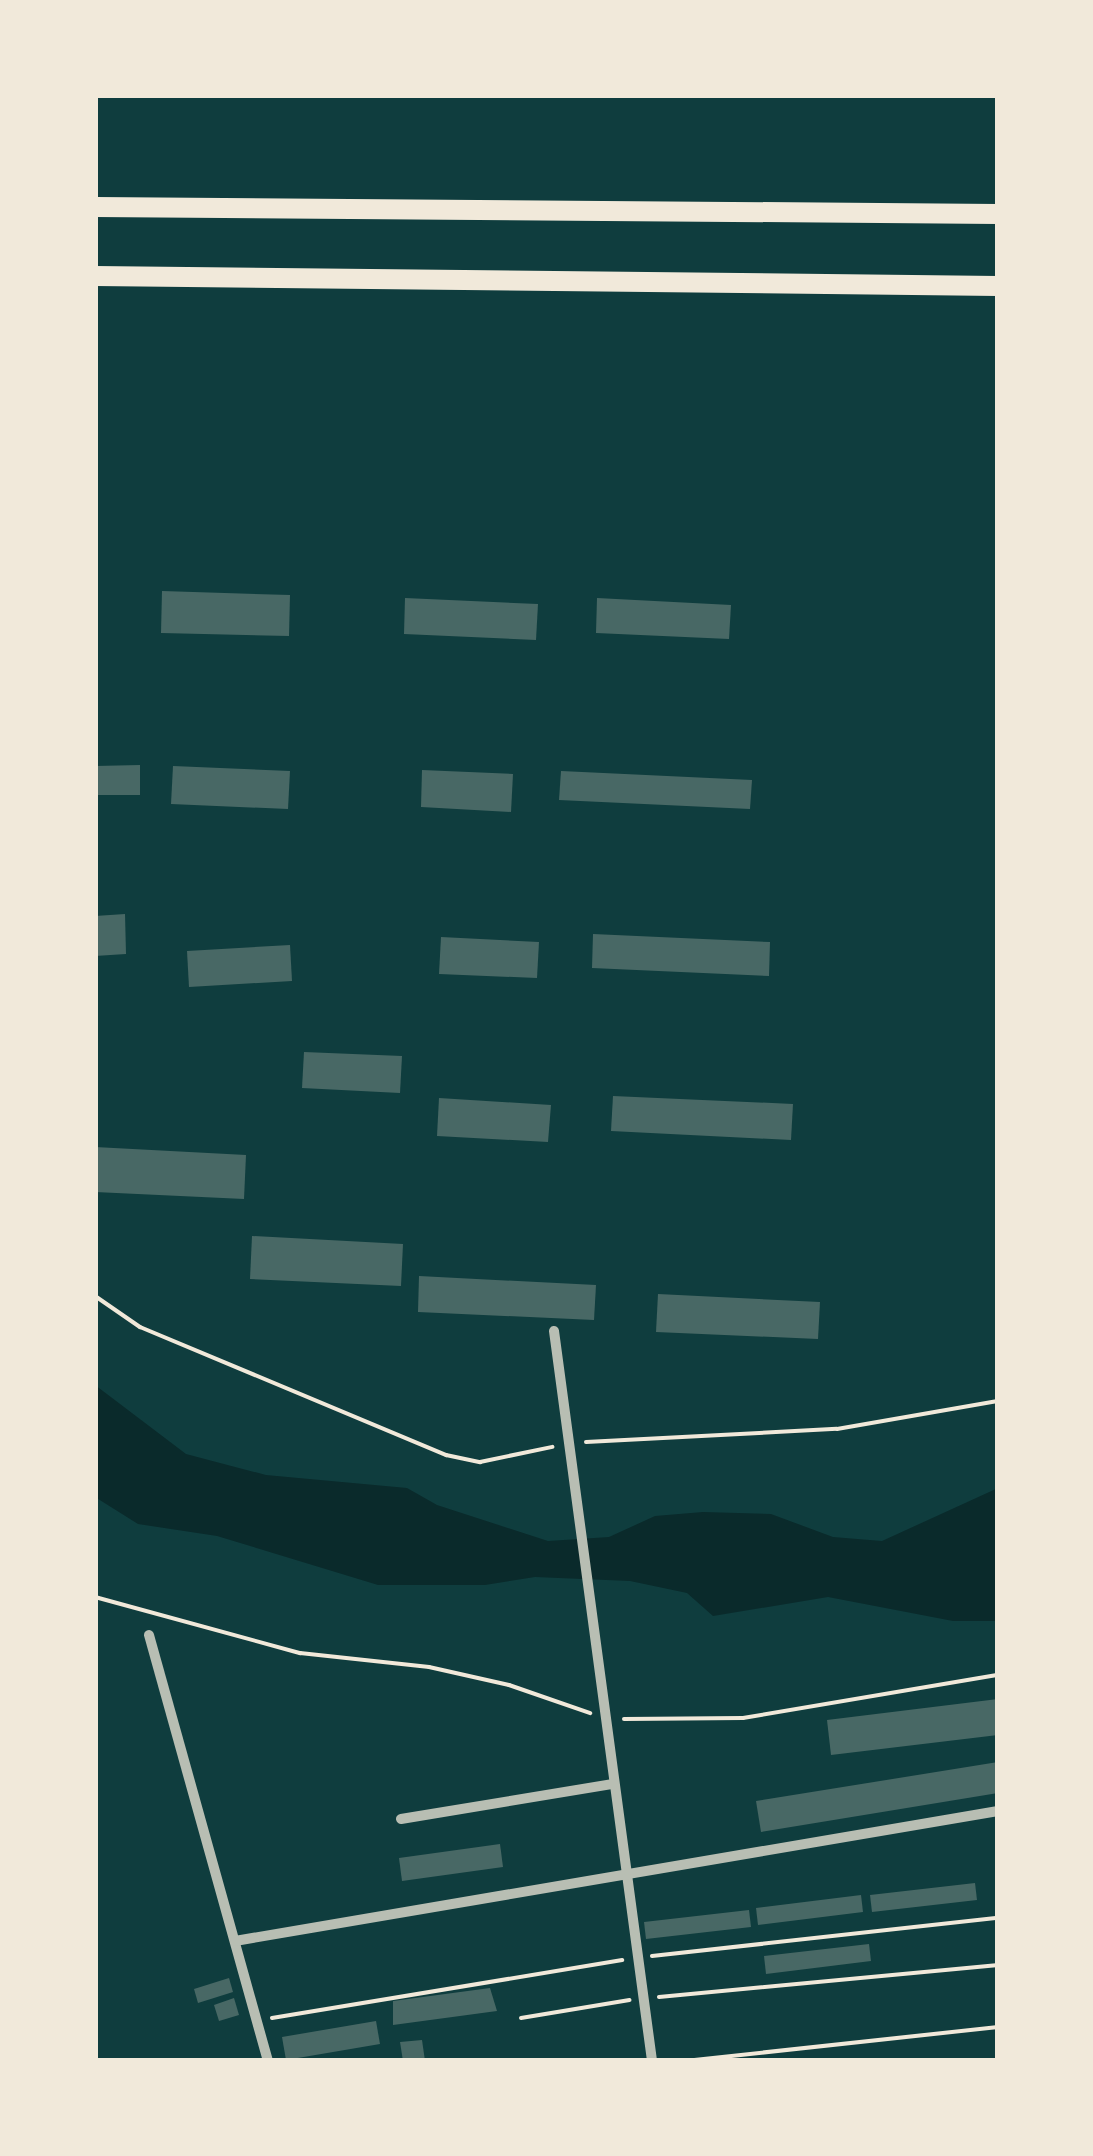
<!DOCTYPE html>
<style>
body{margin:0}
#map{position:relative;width:1093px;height:2156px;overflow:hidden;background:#0f3d3e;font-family:"DM Sans",sans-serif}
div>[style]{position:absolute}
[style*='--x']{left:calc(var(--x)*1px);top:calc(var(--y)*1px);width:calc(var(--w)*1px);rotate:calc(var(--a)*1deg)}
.water>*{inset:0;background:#0a2a2b}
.building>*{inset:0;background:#486865}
.path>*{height:4px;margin:-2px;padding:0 2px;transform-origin:2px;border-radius:2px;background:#f1e9da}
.minor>*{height:10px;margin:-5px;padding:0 5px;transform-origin:5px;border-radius:5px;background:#b8beb3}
.trunk>*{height:20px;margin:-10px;padding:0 10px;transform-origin:10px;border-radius:10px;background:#f1e9da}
span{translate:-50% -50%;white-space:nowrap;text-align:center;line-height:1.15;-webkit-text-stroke:9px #f1e9da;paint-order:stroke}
.frame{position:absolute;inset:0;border:98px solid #f1e9da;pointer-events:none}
</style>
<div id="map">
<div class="water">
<i style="clip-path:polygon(95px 1385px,186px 1454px,266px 1475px,407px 1488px,437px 1505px,548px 1541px,609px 1537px,655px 1516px,703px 1512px,771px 1514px,833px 1537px,882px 1541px,998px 1488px,998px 1621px,953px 1621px,828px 1597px,713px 1616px,687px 1593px,630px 1581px,535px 1577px,485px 1585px,378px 1585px,217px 1536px,138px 1524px,95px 1497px)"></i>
</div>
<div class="building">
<i style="clip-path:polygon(162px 591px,290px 595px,289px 636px,161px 633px)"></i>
<i style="clip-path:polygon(405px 598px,538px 604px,536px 640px,404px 634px)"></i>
<i style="clip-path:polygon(597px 598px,731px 605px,729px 639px,596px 633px)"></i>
<i style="clip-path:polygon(140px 765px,140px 795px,95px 795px,95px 766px)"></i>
<i style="clip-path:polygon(173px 766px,290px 771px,288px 809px,171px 804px)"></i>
<i style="clip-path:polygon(422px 770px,513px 774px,511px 812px,421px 807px)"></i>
<i style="clip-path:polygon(561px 771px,752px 780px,750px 809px,559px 800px)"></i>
<i style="clip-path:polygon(125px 914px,126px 954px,95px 956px,95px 916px)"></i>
<i style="clip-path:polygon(593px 934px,770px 942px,769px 976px,592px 968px)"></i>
<i style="clip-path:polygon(441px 937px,539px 942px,537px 978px,439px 974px)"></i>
<i style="clip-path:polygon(290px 945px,292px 981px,189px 987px,187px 951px)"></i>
<i style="clip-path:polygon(304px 1052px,402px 1056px,400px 1093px,302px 1088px)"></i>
<i style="clip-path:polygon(613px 1096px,793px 1104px,791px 1140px,611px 1131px)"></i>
<i style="clip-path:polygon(439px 1098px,551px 1105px,548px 1142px,437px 1136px)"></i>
<i style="clip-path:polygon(95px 1147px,246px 1155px,244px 1199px,95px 1192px)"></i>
<i style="clip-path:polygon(252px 1236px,403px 1244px,401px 1286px,250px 1279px)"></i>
<i style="clip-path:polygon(419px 1276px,596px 1285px,594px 1320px,418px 1312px)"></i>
<i style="clip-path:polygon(658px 1294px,820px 1302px,818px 1339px,656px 1332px)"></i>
<i style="clip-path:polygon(998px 1699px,998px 1735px,831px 1755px,827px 1720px)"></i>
<i style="clip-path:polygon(998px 1762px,998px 1793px,761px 1832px,756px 1801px)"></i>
<i style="clip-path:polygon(500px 1844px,503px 1867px,402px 1881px,399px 1858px)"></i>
<i style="clip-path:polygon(975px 1883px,977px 1900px,872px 1912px,870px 1895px)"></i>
<i style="clip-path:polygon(861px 1895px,863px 1912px,758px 1925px,756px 1908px)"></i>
<i style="clip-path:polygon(749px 1910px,751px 1927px,646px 1939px,644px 1922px)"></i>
<i style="clip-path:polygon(869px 1944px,871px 1961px,766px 1974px,764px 1956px)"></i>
<i style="clip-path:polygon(229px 1978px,233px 1992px,198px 2003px,194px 1989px)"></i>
<i style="clip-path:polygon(490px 1988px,497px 2011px,393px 2025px,393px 2001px)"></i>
<i style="clip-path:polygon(234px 1998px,239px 2015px,219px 2021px,214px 2005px)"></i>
<i style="clip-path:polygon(376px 2021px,380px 2044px,286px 2060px,282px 2037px)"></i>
<i style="clip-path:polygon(422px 2040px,425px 2061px,403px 2061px,400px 2042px)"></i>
</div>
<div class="path">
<i style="--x:95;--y:1296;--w:55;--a:34.6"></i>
<i style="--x:140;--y:1327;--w:332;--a:22.7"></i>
<i style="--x:446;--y:1455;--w:35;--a:12"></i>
<i style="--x:480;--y:1462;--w:74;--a:-11.8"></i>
<i style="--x:586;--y:1442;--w:251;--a:-3"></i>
<i style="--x:837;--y:1429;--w:163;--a:-9.9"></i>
<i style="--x:95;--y:1597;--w:213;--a:15.3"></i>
<i style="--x:300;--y:1653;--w:130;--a:6.2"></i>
<i style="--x:429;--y:1667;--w:82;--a:12.7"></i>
<i style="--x:509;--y:1685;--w:86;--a:19.1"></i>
<i style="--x:624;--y:1719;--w:119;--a:-0.5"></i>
<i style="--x:743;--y:1718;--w:259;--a:-9.6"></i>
<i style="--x:652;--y:1956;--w:348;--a:-6.3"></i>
<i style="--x:659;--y:1997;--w:341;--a:-5.4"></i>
<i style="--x:272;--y:2018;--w:355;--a:-9.4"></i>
<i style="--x:521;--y:2018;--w:110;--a:-9.4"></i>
<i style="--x:685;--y:2061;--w:315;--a:-6.2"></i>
</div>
<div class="minor">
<i style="--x:554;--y:1331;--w:737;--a:82.35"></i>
<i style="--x:149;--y:1635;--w:442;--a:74.4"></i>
<i style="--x:401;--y:1819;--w:215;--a:-9.4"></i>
<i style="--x:235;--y:1941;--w:774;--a:-9.67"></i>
</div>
<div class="trunk">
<i style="--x:95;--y:207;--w:903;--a:0.44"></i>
<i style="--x:95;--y:276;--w:903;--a:0.63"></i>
</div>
<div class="frame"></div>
</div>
